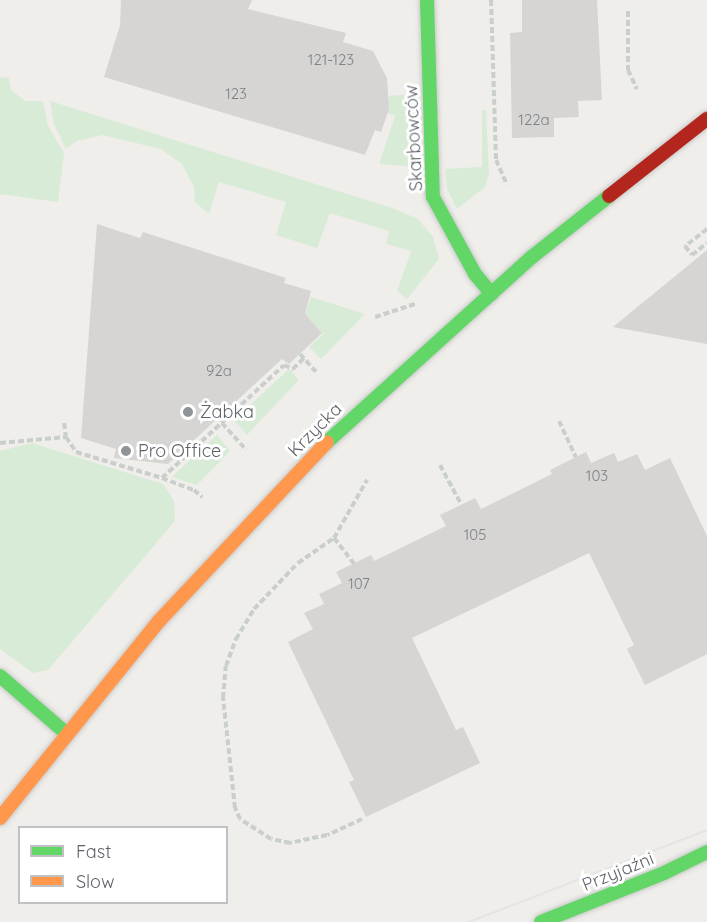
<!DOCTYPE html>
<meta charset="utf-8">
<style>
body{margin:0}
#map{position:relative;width:707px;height:922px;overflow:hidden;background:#efeeea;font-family:Quicksand,sans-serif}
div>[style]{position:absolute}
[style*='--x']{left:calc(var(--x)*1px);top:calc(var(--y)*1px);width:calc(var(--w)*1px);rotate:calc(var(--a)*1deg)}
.green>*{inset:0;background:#d8ebd6}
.building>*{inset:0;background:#d6d5d3}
.path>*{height:4px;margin-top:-2px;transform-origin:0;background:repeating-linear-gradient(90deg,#cacfcc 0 6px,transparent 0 9px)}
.roads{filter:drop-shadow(0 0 2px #cacacb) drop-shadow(0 0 2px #cacacb)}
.fast>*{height:14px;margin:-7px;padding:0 7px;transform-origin:7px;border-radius:7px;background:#63d668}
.slow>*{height:14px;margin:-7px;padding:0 7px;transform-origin:7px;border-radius:7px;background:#ff974d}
.jam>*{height:14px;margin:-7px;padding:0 7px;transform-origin:7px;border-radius:7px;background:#b3261e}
.tram>*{height:1.5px;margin:-0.75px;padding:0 0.75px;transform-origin:0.75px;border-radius:0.75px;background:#e4e4e4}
.dots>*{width:16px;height:16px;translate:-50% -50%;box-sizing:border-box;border:3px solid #fff;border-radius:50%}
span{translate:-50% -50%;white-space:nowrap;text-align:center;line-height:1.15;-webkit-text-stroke:6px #fff;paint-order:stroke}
.number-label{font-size:15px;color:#7e8184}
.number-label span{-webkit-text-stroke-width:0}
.street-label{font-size:18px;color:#5f6368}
.poi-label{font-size:18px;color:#5f6368}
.left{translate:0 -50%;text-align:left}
.legend{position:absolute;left:18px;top:826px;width:210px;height:78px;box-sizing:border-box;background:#fff;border:2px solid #bfc1c3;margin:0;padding:8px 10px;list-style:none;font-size:18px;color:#5f6368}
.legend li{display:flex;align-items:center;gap:12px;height:30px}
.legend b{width:30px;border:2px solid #bfc1c3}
</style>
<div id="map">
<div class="green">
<i style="clip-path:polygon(9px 77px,11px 90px,25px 101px,43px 101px,48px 126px,64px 153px,58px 202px,0 194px,0 78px)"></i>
<i style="clip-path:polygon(415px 94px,416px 167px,379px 164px,395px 116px,387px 113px,389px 96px)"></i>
<i style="clip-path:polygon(50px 101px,392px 208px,418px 219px,433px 237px,439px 259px,407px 299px,397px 291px,411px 251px,386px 244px,389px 231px,330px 213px,317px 248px,276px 235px,286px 202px,219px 182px,209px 214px,195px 202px,194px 187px,182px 164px,161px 149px,102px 135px,77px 141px,66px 149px,54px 124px)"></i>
<i style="clip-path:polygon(482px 110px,486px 110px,489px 175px,485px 187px,457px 209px,447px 189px,445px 169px,482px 167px)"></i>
<i style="clip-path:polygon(311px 297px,365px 314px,321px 359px,309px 347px,323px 334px,305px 314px)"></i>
<i style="clip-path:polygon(289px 369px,299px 380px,247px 435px,234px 420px)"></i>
<i style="clip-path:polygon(217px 435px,230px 451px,197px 485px,172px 477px)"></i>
<i style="clip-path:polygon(32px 443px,163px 484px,174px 501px,175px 521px,48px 670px,33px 673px,0 649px,0 451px)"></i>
</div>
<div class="building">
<i style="clip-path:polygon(121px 0,252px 0,248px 9px,346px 33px,343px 42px,373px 51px,387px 78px,389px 109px,381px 132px,375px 130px,365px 155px,104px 77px,120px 25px)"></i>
<i style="clip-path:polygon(522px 0,597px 0,602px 100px,578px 101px,579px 117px,554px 118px,554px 137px,512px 138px,510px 33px,522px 32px)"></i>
<i style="clip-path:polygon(97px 224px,140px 238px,143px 232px,286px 278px,284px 283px,311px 291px,305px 314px,322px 333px,289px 364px,282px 359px,168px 464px,114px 458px,116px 449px,81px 438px)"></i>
<i style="clip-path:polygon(707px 250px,707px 344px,613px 327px)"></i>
<i style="clip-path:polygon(586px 452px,591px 463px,614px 453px,618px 462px,637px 454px,645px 470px,670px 458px,707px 536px,707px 654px,645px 685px,627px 649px,634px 645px,589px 553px,412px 638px,456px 730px,463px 727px,480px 763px,366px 817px,349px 782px,354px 780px,288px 642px,313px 629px,304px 613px,324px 604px,319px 594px,342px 583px,336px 572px,371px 555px,374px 561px,446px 526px,440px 515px,475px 498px,481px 509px,552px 474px,550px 470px)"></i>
</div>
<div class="path">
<i style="--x:491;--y:0;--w:160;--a:88.2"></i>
<i style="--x:496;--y:160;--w:27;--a:66"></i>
<i style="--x:628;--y:11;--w:59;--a:90"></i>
<i style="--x:628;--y:70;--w:21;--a:65"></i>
<i style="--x:707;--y:229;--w:28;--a:142"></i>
<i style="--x:685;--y:246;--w:11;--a:52"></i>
<i style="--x:692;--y:255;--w:19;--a:-39"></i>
<i style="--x:375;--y:317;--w:42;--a:-18"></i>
<i style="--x:300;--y:354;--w:27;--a:48"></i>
<i style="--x:559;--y:421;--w:40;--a:65"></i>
<i style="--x:64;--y:423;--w:14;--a:82"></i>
<i style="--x:66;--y:437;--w:18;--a:56"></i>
<i style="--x:76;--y:452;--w:90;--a:16.8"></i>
<i style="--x:162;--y:478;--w:166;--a:-42.8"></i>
<i style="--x:284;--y:365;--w:10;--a:24"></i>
<i style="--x:293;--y:369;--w:16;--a:-45"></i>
<i style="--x:222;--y:423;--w:36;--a:48"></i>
<i style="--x:0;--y:443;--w:66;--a:-5.2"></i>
<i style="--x:440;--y:465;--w:44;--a:61.7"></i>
<i style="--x:162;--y:478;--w:34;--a:21"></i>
<i style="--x:194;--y:490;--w:11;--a:41"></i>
<i style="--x:334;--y:538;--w:33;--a:52"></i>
<i style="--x:362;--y:819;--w:38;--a:155"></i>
<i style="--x:327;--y:835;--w:38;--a:168"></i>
<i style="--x:290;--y:843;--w:19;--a:-168"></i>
<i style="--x:271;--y:839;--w:37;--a:-147"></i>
<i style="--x:240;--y:819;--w:12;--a:-114"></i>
<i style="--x:235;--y:808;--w:111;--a:-96.2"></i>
<i style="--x:223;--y:698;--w:32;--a:-85"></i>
<i style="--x:226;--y:666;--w:29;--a:-70"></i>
<i style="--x:236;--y:639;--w:35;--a:-59"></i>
<i style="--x:254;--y:609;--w:64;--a:-46.3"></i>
<i style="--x:298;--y:563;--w:44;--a:-34.8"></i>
<i style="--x:334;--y:538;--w:67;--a:-60.4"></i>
</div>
<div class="roads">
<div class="fast">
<i style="--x:427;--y:0;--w:197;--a:88.3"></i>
<i style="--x:433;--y:197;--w:88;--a:61.4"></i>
<i style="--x:475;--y:274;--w:26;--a:50"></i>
<i style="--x:327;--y:442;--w:276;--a:-42.1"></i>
<i style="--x:532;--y:257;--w:98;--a:-38.4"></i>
<i style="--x:0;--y:676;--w:89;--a:40.9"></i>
<i style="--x:541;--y:922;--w:132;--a:-21.7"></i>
<i style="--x:664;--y:873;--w:48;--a:-26"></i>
</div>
<div class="slow">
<i style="--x:0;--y:818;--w:253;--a:-51.1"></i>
<i style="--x:159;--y:621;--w:245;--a:-46.8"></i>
</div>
<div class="jam">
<i style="--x:609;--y:196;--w:125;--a:-38.2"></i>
</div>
</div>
<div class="tram">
<i style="--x:469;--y:922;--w:255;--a:-21.1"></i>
</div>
<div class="dots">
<i style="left:188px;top:412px;background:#919496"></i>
<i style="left:126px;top:451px;background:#919496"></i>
</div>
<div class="number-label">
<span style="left:331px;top:60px">121-123</span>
<span style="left:236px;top:94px">123</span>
<span style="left:534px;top:120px">122a</span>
<span style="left:219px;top:371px">92a</span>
<span style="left:597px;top:476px">103</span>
<span style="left:475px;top:535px">105</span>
<span style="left:359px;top:584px">107</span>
</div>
<div class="street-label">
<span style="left:414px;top:138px;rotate:-93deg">Skarbowców</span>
<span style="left:315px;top:430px;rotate:-45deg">Krzycka</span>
<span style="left:618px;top:872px;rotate:-22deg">Przyjaźni</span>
</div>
<div class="poi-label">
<span class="left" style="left:200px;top:412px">Żabka</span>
<span class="left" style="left:138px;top:451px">Pro Office</span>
</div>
<ul class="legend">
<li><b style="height:8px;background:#63d668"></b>Fast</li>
<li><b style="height:8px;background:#ff974d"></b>Slow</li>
</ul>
</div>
